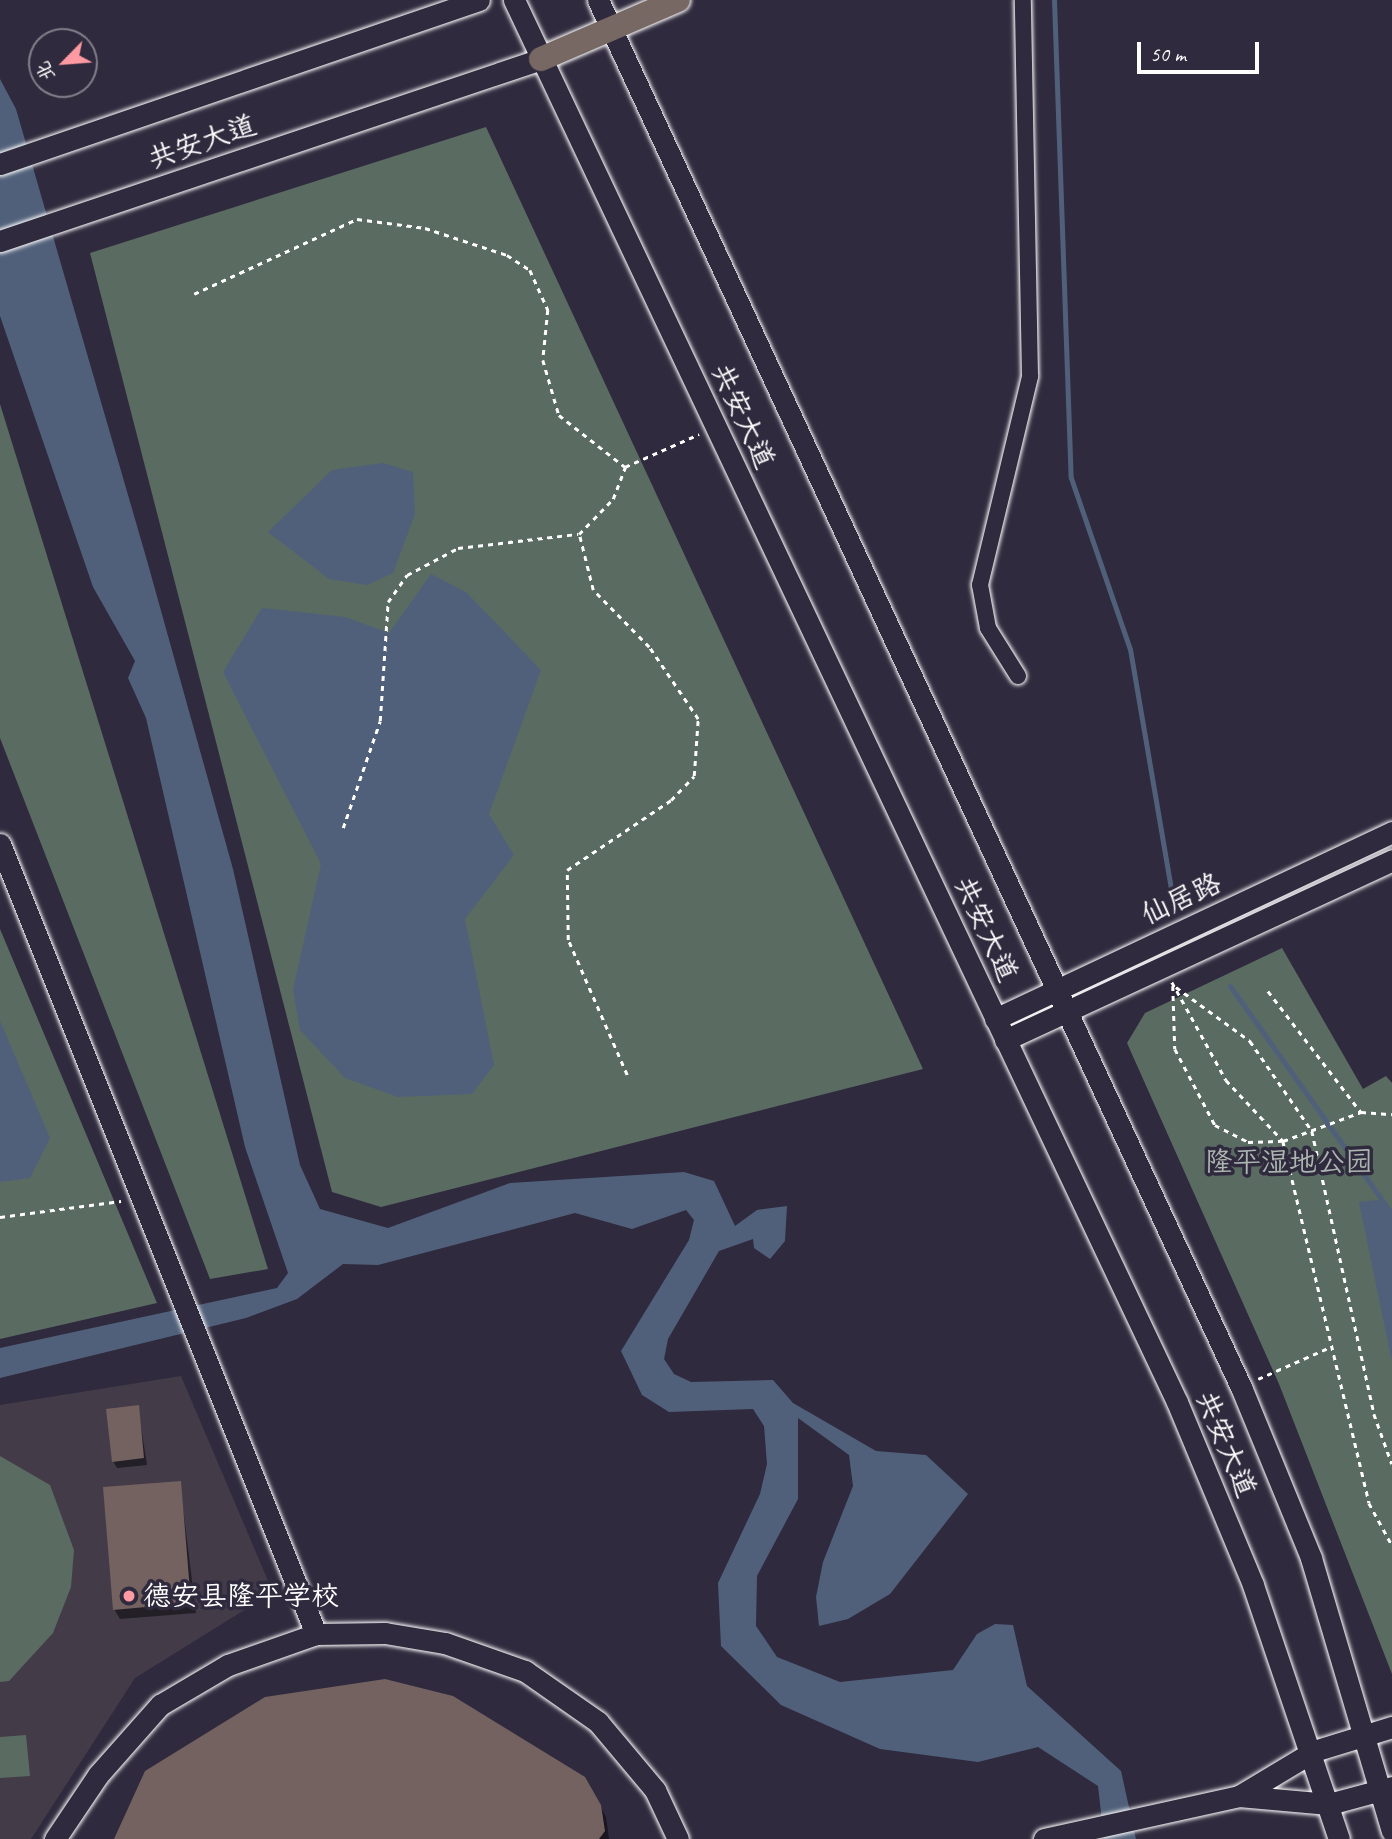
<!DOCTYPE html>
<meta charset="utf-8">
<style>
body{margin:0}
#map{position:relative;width:1392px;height:1839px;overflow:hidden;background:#2f2a3d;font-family:Caveat,"LXGW WenKai TC",sans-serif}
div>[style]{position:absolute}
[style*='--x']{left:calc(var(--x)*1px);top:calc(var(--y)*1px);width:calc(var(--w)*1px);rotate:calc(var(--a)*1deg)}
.built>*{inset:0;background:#433b48}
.green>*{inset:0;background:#5a6b62}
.water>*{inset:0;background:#51607a}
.shadow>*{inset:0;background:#0007}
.stream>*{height:5px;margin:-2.5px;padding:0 2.5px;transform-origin:2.5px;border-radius:2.5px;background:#51607a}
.building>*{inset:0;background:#736260}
.path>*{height:2.5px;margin-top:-1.25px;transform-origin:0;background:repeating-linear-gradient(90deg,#fff 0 5px,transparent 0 10px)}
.roads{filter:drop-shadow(0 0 2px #fff) drop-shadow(0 0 2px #fff)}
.street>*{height:16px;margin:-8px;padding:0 8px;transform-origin:8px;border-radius:8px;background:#2f2a3d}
.secondary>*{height:21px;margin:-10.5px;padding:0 10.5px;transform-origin:10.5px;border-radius:10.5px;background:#2f2a3d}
.primary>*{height:24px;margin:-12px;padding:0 12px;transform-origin:12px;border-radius:12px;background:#776864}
.dots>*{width:19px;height:19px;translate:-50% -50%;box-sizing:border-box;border:4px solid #2f2a3d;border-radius:50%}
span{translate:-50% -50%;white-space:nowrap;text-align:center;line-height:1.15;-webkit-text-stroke:7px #2f2a3d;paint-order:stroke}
.street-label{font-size:28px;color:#fff}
.park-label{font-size:28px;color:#acb5b0}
.poi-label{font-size:28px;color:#fff}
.left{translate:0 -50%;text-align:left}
.north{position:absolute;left:28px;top:28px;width:70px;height:70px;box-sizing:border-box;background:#2f2a3d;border:2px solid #827f8b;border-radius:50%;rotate:245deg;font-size:19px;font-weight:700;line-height:28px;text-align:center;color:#fff}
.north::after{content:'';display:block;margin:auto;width:24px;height:32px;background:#ff9aa2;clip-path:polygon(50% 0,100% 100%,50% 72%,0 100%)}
.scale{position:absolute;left:1137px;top:42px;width:122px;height:32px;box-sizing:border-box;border:4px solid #fff;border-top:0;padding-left:9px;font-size:21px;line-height:24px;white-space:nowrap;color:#fff;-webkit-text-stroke:5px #2f2a3d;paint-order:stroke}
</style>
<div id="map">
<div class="built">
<i style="clip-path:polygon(181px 1376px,269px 1583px,246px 1609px,135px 1678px,31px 1839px,0 1839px,0 1405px)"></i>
</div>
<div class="green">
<i style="clip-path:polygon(486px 127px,923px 1069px,381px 1207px,332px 1192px,90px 253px)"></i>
<i style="clip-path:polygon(0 404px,268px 1269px,210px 1279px,0 738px)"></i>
<i style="clip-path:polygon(0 929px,157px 1303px,0 1339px)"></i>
<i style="clip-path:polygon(1282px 948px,1363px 1089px,1386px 1076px,1392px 1083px,1392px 1674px,1279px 1384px,1127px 1043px,1145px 1013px)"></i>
<i style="clip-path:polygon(0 1456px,50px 1485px,74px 1550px,71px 1587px,53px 1633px,9px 1681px,0 1682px)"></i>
<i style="clip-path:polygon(26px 1735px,30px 1776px,0 1778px,0 1737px)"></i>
</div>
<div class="water">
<i style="clip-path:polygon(0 79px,16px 109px,146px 557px,233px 869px,300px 1165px,320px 1209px,388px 1228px,510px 1183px,684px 1172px,714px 1181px,735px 1226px,757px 1210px,787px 1206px,785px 1241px,770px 1259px,754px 1248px,753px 1239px,719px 1251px,668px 1339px,664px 1359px,674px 1374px,691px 1382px,773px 1380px,793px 1403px,876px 1451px,926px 1455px,968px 1494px,890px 1594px,848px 1619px,819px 1626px,816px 1597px,823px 1562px,853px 1486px,849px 1455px,798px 1418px,798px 1499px,757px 1576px,756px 1626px,777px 1657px,840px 1682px,953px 1670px,977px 1634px,995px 1624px,1013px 1625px,1027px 1686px,1121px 1771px,1136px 1839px,1104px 1839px,1098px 1786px,1038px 1747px,978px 1762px,880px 1749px,781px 1705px,721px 1646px,718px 1583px,760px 1494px,767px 1464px,764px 1426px,753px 1409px,669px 1412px,642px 1395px,621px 1351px,689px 1240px,694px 1220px,686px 1210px,632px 1229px,575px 1213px,378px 1265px,343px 1264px,297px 1299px,246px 1318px,0 1378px,0 1348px,277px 1288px,288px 1273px,245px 1147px,146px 718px,128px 678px,135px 661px,93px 587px,0 316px)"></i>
<i style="clip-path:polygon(383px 463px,413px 472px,415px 514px,393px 573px,367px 585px,329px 579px,268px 532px,332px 470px)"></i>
<i style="clip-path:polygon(431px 574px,466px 592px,541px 670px,489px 814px,514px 855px,465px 919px,494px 1065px,472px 1094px,398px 1097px,345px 1078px,300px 1030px,293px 990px,321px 864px,223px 672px,262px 608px,345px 617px,389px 633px)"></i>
<i style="clip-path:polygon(0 1021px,50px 1138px,30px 1178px,0 1182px)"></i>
<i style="clip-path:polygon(1378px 1200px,1392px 1210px,1392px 1362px,1359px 1202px)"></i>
</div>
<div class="shadow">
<i style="clip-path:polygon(138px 1407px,147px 1465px,117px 1468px,113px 1461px)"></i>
<i style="clip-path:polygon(180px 1483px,196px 1613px,120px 1619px,114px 1609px)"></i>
<i style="clip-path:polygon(584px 1778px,606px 1817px,609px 1839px,116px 1839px)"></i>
</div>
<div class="stream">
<i style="--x:1054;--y:0;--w:478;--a:88"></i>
<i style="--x:1071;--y:478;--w:181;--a:71"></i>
<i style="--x:1130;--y:649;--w:250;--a:80.3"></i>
<i style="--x:1172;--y:895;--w:15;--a:58"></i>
<i style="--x:1230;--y:986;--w:280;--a:54.6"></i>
</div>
<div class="building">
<i style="clip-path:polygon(139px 1405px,144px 1458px,112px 1462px,106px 1409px)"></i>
<i style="clip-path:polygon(181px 1481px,191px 1603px,113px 1610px,103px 1487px)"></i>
<i style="clip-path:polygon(385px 1679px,453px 1696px,585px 1777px,601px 1805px,605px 1831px,599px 1839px,114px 1839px,145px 1771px,265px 1697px)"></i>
</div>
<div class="path">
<i style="--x:194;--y:294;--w:179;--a:-24.7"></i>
<i style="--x:357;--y:219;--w:69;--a:7.5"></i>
<i style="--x:425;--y:228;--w:86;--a:18.2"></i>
<i style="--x:507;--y:255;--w:27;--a:33"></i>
<i style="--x:530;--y:270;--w:44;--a:65.8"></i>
<i style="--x:548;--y:310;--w:50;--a:95.7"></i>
<i style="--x:543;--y:360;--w:57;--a:73.8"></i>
<i style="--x:559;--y:415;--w:84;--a:38.2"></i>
<i style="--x:343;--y:828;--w:113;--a:-70.9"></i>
<i style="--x:380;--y:721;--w:119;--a:-86.2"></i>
<i style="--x:388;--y:602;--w:33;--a:-55"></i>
<i style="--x:407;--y:575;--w:58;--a:-27.9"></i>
<i style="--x:458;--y:548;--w:121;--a:-6.7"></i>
<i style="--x:1172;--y:982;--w:112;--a:61.1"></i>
<i style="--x:1226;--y:1080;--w:83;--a:46.9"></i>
<i style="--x:1283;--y:1141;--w:372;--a:76.6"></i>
<i style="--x:1369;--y:1503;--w:48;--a:61.3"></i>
<i style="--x:1173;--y:986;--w:63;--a:88.2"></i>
<i style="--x:1175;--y:1049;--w:86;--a:62.2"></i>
<i style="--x:1215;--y:1125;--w:37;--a:27"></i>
<i style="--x:1248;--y:1142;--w:35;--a:-2"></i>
<i style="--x:1283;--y:1141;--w:83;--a:-20.4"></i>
<i style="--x:1361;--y:1112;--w:31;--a:4"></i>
<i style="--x:1176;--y:987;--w:92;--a:36.1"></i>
<i style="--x:1250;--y:1041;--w:109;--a:55.4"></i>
<i style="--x:1312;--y:1131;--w:290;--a:77.6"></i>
<i style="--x:1374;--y:1414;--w:53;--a:70.2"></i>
<i style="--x:1268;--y:991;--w:153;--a:52.5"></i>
<i style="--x:627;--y:1075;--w:147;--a:-113.6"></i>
<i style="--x:568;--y:940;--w:70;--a:-90.8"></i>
<i style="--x:567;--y:870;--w:125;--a:-33.9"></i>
<i style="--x:671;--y:800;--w:33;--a:-46"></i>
<i style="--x:694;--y:776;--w:57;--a:-86"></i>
<i style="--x:698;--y:719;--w:87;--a:-124.2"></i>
<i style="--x:649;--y:647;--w:80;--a:-134.5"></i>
<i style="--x:593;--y:590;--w:58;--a:-104"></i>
<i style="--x:579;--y:534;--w:49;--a:-45.8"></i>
<i style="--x:613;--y:499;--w:34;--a:-69"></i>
<i style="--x:625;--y:467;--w:81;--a:-24"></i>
<i style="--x:0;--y:1217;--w:122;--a:-7.5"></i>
<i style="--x:1258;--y:1379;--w:77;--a:-23.9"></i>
</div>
<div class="roads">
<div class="street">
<i style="--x:1018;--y:676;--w:57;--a:-122"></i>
<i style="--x:988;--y:628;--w:44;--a:-100.5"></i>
<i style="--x:980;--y:585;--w:215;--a:-76.5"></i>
<i style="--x:1030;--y:376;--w:376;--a:-91.1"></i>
</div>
<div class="secondary">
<i style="--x:514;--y:0;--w:1551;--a:64.69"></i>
<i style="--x:1177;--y:1402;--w:198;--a:67.4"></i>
<i style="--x:1253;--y:1585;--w:268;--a:71.3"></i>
<i style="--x:598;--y:0;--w:1529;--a:65.13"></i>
<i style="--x:1241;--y:1387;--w:185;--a:67.7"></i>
<i style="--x:1311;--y:1558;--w:285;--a:73.5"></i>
<i style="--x:0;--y:164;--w:506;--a:-18.9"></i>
<i style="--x:0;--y:241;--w:571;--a:-18.59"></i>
<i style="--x:0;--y:844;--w:851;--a:68.2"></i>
<i style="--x:995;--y:1019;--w:439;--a:-25.2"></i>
<i style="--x:1005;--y:1040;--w:427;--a:-24.9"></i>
<i style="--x:1239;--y:1796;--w:87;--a:-31"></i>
<i style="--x:1314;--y:1751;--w:82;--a:-17.1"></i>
<i style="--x:55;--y:1839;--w:77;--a:-56.1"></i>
<i style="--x:98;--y:1775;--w:94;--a:-48.5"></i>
<i style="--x:160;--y:1705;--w:79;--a:-30.5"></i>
<i style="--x:228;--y:1665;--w:93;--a:-19.4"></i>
<i style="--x:316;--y:1634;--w:69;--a:-0.8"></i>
<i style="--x:385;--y:1633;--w:61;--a:9.5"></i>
<i style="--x:445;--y:1643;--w:85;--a:19.3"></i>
<i style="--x:525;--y:1671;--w:89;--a:34.9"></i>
<i style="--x:598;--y:1722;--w:89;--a:50"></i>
<i style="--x:655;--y:1790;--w:54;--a:64.9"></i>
<i style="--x:1044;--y:1839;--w:200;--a:-12.4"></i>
<i style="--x:1239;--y:1796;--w:90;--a:5.1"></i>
<i style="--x:1329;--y:1804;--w:65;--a:-15.1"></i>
</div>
<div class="primary">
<i style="--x:541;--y:59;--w:149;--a:-23.3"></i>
</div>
</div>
<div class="dots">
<i style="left:129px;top:1596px;background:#ff9aa2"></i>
</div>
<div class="street-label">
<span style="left:202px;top:142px;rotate:-19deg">共安大道</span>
<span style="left:743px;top:416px;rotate:65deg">共安大道</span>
<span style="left:1181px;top:899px;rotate:-25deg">仙居路</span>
<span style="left:986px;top:929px;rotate:65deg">共安大道</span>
<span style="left:1226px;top:1444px;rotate:67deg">共安大道</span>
</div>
<div class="park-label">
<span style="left:1289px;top:1162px">隆平湿地公园</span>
</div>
<div class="poi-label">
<span class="left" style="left:143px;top:1596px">德安县隆平学校</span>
</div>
<div class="north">北</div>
<div class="scale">50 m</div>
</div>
